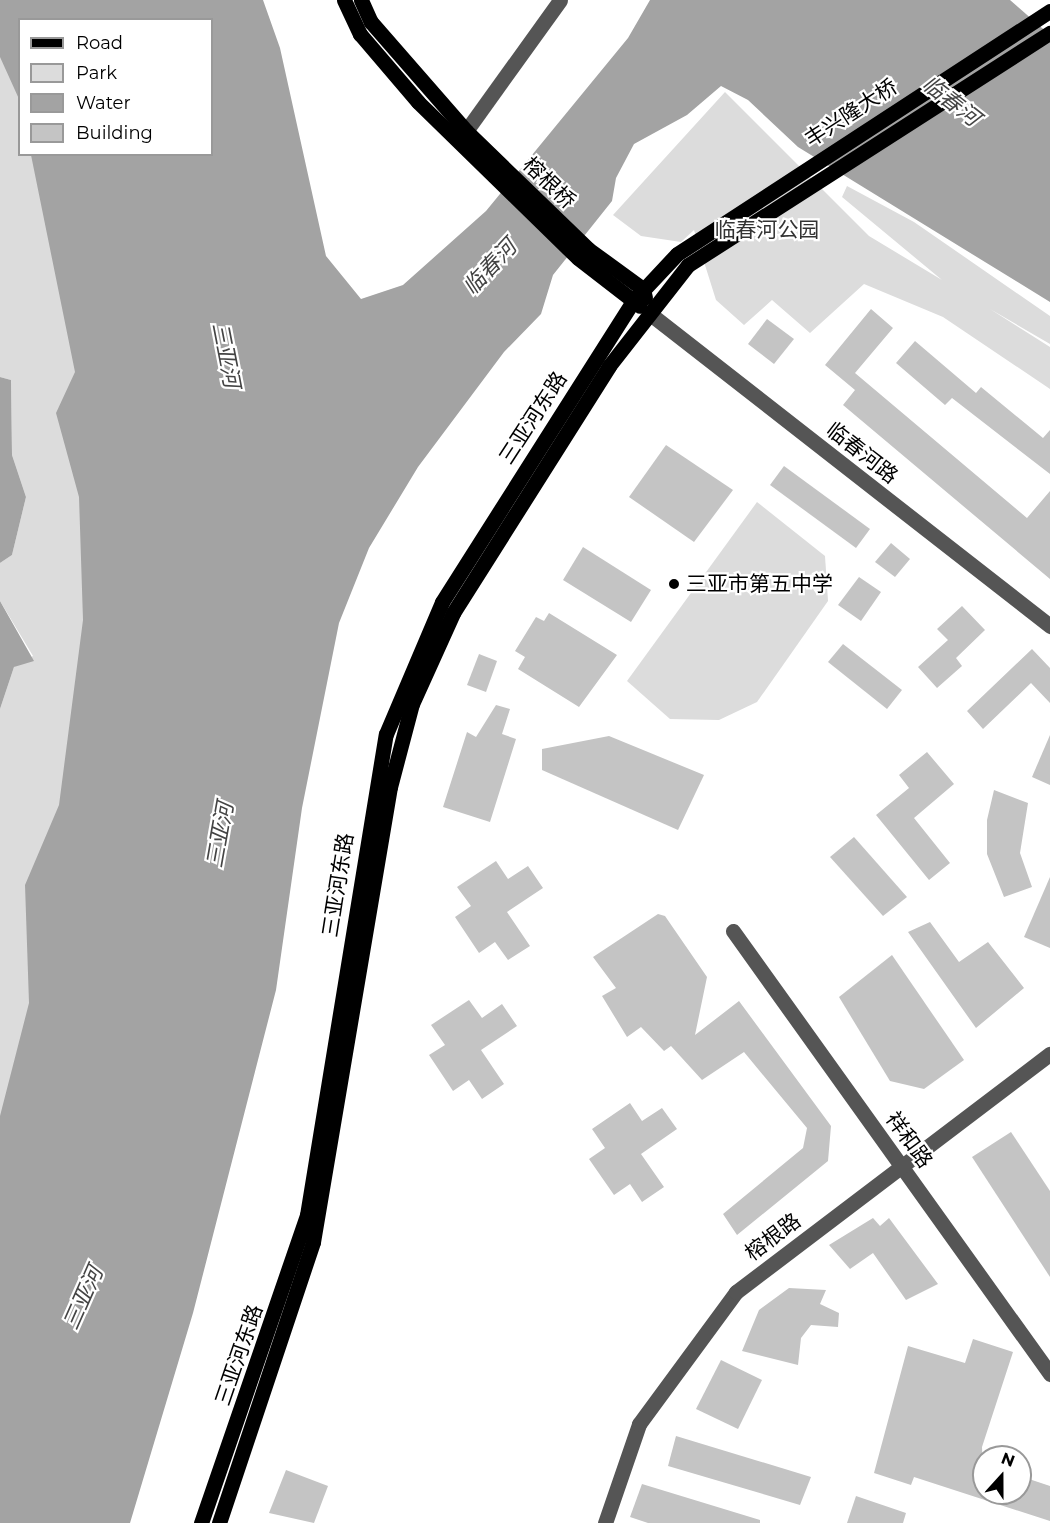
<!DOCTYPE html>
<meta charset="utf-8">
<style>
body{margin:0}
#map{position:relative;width:1050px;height:1523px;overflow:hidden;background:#fff;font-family:Montserrat,"Noto Sans SC",sans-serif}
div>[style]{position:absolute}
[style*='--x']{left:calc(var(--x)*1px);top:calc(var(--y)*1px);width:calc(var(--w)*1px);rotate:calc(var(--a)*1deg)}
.green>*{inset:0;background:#dcdcdc}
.water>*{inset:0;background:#a3a3a3}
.building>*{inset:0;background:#c4c4c4}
.minor>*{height:15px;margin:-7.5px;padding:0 7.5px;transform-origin:7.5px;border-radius:7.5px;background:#555}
.major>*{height:15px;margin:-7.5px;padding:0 7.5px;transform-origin:7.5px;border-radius:7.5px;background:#000}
.dots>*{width:16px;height:16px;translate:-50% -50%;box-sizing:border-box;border:3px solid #fff;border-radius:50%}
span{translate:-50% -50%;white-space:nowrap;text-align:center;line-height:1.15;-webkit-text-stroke:4.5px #fff;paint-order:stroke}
.street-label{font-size:21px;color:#000}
.park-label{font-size:21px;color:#333}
.poi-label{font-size:21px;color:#000}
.left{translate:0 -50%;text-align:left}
.water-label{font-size:22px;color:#444;font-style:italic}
.legend{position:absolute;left:18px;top:18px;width:195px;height:138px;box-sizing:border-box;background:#fff;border:2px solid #999;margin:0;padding:8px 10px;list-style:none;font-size:18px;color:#000}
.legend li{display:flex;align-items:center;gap:12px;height:30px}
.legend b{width:30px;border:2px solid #999}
.north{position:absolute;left:972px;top:1445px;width:60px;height:60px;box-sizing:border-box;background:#fff;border:2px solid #999;border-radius:50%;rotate:21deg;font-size:16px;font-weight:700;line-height:24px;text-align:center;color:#000}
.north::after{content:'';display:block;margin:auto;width:21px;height:27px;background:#000;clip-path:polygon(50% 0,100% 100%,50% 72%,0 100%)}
</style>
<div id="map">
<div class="green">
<i style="clip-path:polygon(0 33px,19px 70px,20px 154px,50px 155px,91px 504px,93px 624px,41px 981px,0 1130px,0 709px,14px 667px,33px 656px,0 601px,0 563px,12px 555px,26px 497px,12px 455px,11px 380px,0 377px)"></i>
<i style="clip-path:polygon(725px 92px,869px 236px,942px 280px,842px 197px,847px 186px,914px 222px,1050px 316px,1050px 344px,990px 309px,1050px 347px,1050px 389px,943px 317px,864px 284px,810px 333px,772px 300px,744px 325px,716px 300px,694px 230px,681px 242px,641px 236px,613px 215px)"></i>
<i style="clip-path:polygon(757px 502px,825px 556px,828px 601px,757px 702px,719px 720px,670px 719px,627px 681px)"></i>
</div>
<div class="water">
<i style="clip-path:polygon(0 0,263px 0,280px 48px,326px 256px,361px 299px,403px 285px,486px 211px,628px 38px,650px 0,1010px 0,1050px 35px,1050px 302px,798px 147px,748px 100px,721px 86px,687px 115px,634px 144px,616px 178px,612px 201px,553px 275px,541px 314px,504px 352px,418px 467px,369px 548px,339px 623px,302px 808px,276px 990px,193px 1313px,130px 1523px,0 1523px,0 1116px,29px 1003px,25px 885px,59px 805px,83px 620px,79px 497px,56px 413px,75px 372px,31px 155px,212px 154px,212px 20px,20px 20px,19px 99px,0 57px)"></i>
<i style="clip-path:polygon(0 377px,11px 380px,12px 455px,26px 497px,12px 555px,0 563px)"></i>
<i style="clip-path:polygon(0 601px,34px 661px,14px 667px,0 709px)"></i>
</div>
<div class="building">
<i style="clip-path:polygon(871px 309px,893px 328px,855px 373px,1027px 518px,1050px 491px,1050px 579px,843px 405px,855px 390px,825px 365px)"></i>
<i style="clip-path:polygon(767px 319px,794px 339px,774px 364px,748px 344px)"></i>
<i style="clip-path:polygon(915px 341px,976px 393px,981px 387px,1043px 438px,1050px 430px,1050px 474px,952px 398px,945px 405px,896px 363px)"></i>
<i style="clip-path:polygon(666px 445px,733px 490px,694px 542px,629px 497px)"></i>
<i style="clip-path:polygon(784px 466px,870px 529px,856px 548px,770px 485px)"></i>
<i style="clip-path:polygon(891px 543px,910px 559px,895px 577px,875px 562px)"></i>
<i style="clip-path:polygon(583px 547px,651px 590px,631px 622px,563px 580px)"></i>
<i style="clip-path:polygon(859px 577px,881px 592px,861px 621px,838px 605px)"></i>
<i style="clip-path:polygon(962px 606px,985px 630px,956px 658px,962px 666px,937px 688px,918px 667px,948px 640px,937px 629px)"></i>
<i style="clip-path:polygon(549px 613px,617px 655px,579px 707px,518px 669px,525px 657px,515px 651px,536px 617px,544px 621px)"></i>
<i style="clip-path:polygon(843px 644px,902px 690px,887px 709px,828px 662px)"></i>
<i style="clip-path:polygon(1032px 649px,1050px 668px,1050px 703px,1031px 683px,983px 729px,967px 711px)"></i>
<i style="clip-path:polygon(479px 654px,497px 661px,486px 692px,467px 685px)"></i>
<i style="clip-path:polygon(496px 705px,510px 709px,502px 734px,516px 739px,490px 822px,443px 807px,467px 732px,476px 737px)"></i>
<i style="clip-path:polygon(1050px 735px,1050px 785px,1032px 777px)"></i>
<i style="clip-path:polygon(609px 736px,704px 775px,678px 830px,542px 770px,542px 749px)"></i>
<i style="clip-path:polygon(927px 752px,954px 784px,914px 818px,950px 863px,929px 880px,876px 815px,909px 788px,899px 775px)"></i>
<i style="clip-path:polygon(994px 790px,1028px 803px,1020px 853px,1032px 887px,1004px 897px,987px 854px,987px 820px)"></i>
<i style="clip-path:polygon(854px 837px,907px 897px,883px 916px,830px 857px)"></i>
<i style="clip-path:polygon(496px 861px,508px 879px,528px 866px,543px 888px,507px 912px,530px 946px,508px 960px,495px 942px,479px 953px,455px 917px,471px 906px,457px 887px)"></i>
<i style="clip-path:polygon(1050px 877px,1050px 948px,1024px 937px)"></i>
<i style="clip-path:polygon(658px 914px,665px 916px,707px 977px,695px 1035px,739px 1001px,831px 1126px,828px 1161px,737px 1235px,723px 1214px,803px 1148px,807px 1128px,744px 1052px,702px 1080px,671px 1046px,664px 1051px,641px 1027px,627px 1037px,602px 996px,616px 988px,593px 957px)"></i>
<i style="clip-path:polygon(930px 922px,959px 962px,988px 942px,1024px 988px,976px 1028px,908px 932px)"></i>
<i style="clip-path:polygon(892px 955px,964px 1060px,924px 1089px,890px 1081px,839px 997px)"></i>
<i style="clip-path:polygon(469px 1000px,482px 1018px,502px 1004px,517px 1026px,481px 1050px,504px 1084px,482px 1099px,469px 1080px,453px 1091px,429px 1055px,445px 1045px,431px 1025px)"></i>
<i style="clip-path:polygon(630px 1103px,642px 1121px,662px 1108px,677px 1129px,641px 1154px,664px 1187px,642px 1202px,630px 1184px,614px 1195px,589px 1159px,605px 1148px,592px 1129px)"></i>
<i style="clip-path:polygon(1011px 1132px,1050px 1191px,1050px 1277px,972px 1157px)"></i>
<i style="clip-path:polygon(873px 1218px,880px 1226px,889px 1218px,938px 1284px,906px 1300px,873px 1253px,850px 1269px,829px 1245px)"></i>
<i style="clip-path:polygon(789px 1288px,826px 1290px,820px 1304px,839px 1313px,838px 1327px,811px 1325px,801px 1338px,798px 1365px,742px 1351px,759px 1310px)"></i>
<i style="clip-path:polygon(973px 1339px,1013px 1352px,982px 1447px,984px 1493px,1020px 1493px,1020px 1476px,1050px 1486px,1050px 1521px,914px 1477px,911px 1485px,874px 1473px,908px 1346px,965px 1363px)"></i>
<i style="clip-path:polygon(721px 1360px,762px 1380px,738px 1429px,696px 1409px)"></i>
<i style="clip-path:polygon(676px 1436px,811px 1477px,800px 1505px,668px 1466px)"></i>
<i style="clip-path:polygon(286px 1470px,328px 1486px,314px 1523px,269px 1513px)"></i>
<i style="clip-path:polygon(642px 1484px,760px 1520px,760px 1523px,648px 1523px,630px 1517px)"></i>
<i style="clip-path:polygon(856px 1496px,906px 1513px,903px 1523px,847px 1523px)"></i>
</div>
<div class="minor">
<i style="--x:466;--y:131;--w:161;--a:-54.3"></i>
<i style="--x:649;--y:313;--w:509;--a:37.97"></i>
<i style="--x:733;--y:931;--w:545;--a:54.41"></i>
<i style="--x:605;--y:1523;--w:105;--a:-71"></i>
<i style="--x:639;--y:1424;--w:164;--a:-53.7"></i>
<i style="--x:736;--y:1292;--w:394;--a:-37.2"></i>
</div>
<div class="major">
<i style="--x:344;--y:0;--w:38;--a:65"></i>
<i style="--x:360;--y:34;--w:89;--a:49.5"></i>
<i style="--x:418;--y:102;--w:223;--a:44.3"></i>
<i style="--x:578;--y:258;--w:78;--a:37.7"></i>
<i style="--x:361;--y:0;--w:24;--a:66"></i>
<i style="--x:371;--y:22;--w:145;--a:48.9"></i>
<i style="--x:466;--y:131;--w:170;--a:44"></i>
<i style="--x:588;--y:249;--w:68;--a:36"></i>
<i style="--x:643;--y:289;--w:9;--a:77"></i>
<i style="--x:201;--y:1523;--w:326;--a:-71"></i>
<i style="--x:307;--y:1215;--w:487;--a:-80.7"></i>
<i style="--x:386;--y:734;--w:143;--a:-67"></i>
<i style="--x:442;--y:602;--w:356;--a:-57.6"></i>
<i style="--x:633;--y:301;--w:64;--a:-46.9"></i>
<i style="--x:677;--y:254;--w:445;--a:-33.1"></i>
<i style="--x:219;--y:1523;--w:296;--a:-71.5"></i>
<i style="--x:313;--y:1242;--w:461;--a:-80.4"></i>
<i style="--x:390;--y:787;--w:86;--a:-75.2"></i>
<i style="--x:412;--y:704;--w:100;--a:-65.7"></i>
<i style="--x:453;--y:613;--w:292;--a:-57.7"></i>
<i style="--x:609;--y:366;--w:128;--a:-52"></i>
<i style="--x:688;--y:265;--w:430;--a:-32.7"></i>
</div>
<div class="dots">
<i style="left:674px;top:584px;background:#000"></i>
</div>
<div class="street-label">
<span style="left:851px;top:113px;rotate:-33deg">丰兴隆大桥</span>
<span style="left:549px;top:183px;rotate:44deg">榕根桥</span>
<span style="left:533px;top:418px;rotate:-57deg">三亚河东路</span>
<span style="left:862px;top:453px;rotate:38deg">临春河路</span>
<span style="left:338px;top:885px;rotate:-81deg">三亚河东路</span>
<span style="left:909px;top:1140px;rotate:54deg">祥和路</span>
<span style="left:773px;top:1237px;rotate:-37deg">榕根路</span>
<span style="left:239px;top:1355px;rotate:-71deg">三亚河东路</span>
</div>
<div class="park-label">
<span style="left:767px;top:230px">临春河公园</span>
</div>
<div class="poi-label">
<span class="left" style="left:686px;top:584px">三亚市第五中学</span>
</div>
<div class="water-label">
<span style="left:951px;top:101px;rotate:38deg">临春河</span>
<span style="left:490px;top:267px;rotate:-47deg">临春河</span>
<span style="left:226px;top:355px;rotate:79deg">三亚河</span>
<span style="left:220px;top:835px;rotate:-80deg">三亚河</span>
<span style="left:83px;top:1298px;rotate:-66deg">三亚河</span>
</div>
<ul class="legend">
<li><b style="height:8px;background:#000"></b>Road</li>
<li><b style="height:16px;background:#dcdcdc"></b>Park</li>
<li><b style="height:16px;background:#a3a3a3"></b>Water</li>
<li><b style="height:16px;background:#c4c4c4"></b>Building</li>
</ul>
<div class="north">N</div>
</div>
